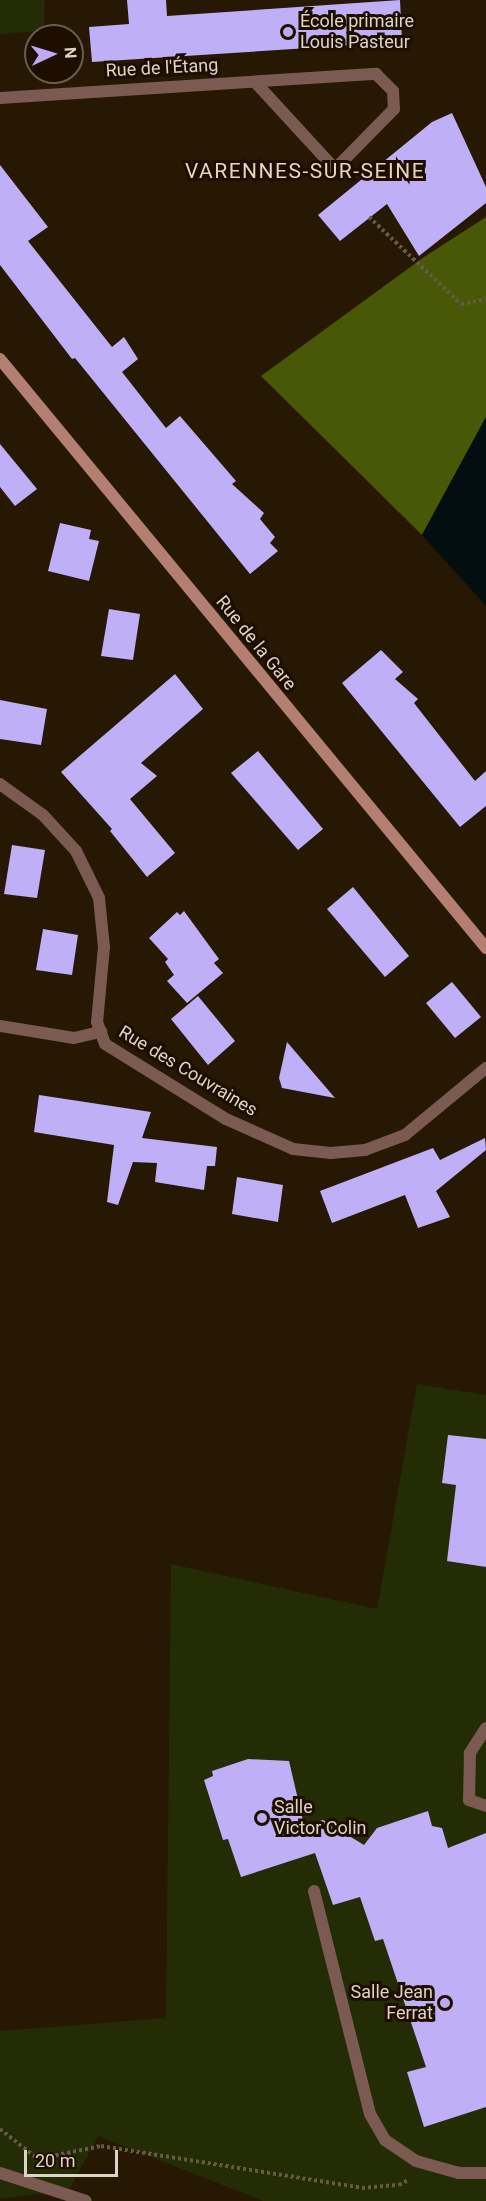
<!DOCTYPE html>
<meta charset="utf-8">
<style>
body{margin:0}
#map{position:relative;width:486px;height:2201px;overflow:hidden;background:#261802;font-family:Roboto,sans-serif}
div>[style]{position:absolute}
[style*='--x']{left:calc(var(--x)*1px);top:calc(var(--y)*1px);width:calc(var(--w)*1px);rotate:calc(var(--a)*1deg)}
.green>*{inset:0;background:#242c05}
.forest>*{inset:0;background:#495807}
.water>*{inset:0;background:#030e11}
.building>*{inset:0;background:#bfaff6}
.path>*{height:4px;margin-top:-2px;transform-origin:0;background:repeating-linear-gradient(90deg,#665946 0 3px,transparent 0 6px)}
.lane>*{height:12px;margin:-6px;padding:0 6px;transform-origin:6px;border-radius:6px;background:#7b5a52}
.street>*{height:12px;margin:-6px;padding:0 6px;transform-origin:6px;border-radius:6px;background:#7b5a52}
.secondary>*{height:12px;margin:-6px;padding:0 6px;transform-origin:6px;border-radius:6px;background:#b37f71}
.dots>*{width:16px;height:16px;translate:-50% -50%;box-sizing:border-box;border:3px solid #1d0e00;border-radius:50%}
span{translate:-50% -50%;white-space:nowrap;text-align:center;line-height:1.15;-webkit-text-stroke:6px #1d0e00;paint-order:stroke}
.poi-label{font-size:18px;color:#ddd3c6}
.left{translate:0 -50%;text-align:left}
.right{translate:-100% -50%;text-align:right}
.street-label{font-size:18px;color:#ddd3c6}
.quarter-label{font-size:21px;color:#e9d4ba;letter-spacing:1.5px}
.north{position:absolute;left:24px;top:24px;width:60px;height:60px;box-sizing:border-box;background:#1d0e00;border:2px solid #6a5d4f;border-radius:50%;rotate:86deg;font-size:16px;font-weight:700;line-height:24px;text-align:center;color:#ddd3c6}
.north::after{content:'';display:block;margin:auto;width:21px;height:27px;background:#bea9f5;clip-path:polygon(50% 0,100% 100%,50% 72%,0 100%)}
.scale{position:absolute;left:24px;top:2150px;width:94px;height:27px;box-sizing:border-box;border:3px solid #ddd3c6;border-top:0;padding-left:8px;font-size:18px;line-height:21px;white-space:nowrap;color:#ddd3c6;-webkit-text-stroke:4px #1d0e00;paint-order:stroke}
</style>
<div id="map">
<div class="green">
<i style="clip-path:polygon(0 0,45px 0,44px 31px,0 34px)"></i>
<i style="clip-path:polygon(417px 1384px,486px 1395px,486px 2201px,263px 2201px,98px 2136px,69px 2190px,0 2199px,0 2031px,166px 2018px,171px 1564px,377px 1609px)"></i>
</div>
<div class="forest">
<i style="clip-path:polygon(486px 217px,486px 417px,422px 535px,261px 376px,424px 257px)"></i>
</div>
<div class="water">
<i style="clip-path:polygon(486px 417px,486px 606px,422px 535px)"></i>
</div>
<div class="building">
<i style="clip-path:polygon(127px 0,166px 0,167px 16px,400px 0,402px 42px,92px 62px,89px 27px,129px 24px)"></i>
<i style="clip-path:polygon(452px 113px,486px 187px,486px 203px,419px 256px,387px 204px,340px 241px,318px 215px,432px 122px)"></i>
<i style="clip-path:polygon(0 165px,48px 227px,28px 241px,112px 347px,124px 337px,138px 359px,122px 372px,166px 428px,180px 416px,236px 481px,232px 484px,264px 513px,260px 519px,275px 537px,270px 543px,278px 551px,250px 574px,75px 358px,72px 359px,0 265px)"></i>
<i style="clip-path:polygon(0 444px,37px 489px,15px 506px,0 487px)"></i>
<i style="clip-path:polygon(60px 523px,91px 530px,89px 539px,99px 541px,89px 581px,48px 571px)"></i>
<i style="clip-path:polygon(109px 609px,140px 614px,133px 660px,101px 656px)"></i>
<i style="clip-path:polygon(381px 650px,403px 672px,395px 679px,418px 699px,414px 703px,475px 781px,486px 771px,486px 806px,460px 827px,342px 683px)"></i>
<i style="clip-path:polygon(175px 674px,203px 709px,141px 763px,157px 776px,130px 799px,175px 853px,147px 877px,110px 831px,112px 829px,61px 772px)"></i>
<i style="clip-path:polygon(0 700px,47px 709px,41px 745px,0 739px)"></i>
<i style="clip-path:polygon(258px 751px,323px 829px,298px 850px,231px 773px)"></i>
<i style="clip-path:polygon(12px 845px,45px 850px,37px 898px,4px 894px)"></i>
<i style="clip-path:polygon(353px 887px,409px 956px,385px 977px,327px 909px)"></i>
<i style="clip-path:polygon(184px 911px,219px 959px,214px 963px,223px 973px,187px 1003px,167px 981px,174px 975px,165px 962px,168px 959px,149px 938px,177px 912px,180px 915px)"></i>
<i style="clip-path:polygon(43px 929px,78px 935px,72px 975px,36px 970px)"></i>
<i style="clip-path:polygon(452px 982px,481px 1017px,455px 1038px,426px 1003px)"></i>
<i style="clip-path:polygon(198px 996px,235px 1041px,208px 1065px,171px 1019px)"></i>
<i style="clip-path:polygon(287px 1042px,335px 1098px,282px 1088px,279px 1078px)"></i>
<i style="clip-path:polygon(39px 1095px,151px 1112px,142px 1138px,217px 1147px,215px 1166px,207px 1166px,204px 1190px,155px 1182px,157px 1163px,133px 1162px,118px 1205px,107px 1202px,114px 1145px,34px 1132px)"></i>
<i style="clip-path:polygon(485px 1138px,486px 1150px,436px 1191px,450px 1217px,418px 1228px,405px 1195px,332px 1223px,320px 1191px,433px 1148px,440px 1160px)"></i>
<i style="clip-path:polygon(237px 1177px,283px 1185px,278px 1222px,232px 1214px)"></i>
<i style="clip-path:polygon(448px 1435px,486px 1439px,486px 1567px,447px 1561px,456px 1485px,442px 1483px)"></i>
<i style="clip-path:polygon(248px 1759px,289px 1761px,304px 1825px,323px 1820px,364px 1845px,377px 1828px,428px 1811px,432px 1826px,442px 1828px,448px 1848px,486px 1833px,486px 2107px,424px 2127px,407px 2072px,426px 2067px,383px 1939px,375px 1941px,360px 1897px,333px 1905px,315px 1853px,241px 1877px,228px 1839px,223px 1840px,204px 1780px,213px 1776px,212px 1771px)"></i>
</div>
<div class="path">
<i style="--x:369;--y:217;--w:127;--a:43.4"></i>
<i style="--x:461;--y:304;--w:25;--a:-11"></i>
<i style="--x:0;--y:2129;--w:48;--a:38.3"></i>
<i style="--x:38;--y:2159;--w:64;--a:-11.7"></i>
<i style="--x:101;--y:2146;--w:264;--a:9.1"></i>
<i style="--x:362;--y:2188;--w:37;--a:-5"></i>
<i style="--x:399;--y:2185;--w:10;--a:-29"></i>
</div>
<div class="lane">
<i style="--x:0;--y:1026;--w:75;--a:9.2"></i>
<i style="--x:74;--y:1038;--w:28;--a:-13"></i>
<i style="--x:486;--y:1728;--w:30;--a:123"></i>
<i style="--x:470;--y:1753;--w:47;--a:91.2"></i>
<i style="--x:469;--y:1800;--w:18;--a:19"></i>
<i style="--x:314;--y:1891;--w:230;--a:75.9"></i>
<i style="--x:370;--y:2114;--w:30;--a:60"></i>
<i style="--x:385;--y:2140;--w:37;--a:34"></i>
<i style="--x:416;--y:2161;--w:45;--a:15.6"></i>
<i style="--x:459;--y:2173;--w:27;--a:0"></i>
<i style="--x:0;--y:2173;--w:90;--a:18"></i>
</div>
<div class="street">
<i style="--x:0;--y:98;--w:377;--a:-3.7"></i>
<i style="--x:376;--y:74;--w:24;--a:45"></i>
<i style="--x:393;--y:91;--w:18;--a:87"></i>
<i style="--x:394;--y:109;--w:84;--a:134.5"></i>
<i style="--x:335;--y:169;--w:118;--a:-132.6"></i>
<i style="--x:0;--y:784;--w:53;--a:35.8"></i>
<i style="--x:43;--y:815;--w:49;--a:47.5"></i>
<i style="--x:76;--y:851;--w:52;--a:63.9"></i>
<i style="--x:99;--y:898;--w:49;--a:84.2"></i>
<i style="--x:104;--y:947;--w:75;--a:95.3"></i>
<i style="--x:97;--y:1022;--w:23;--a:70"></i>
<i style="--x:105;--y:1044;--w:142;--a:31.8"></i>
<i style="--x:226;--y:1119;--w:73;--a:24.1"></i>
<i style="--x:293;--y:1149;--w:38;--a:6"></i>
<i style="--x:331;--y:1153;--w:34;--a:-5"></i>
<i style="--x:365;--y:1150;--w:43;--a:-20.6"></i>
<i style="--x:405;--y:1135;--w:105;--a:-39.6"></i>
</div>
<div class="secondary">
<i style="--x:0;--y:359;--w:764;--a:50.47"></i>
</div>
<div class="dots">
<i style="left:288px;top:32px;background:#bea9f5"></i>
<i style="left:262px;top:1818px;background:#bea9f5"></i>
<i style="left:445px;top:2003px;background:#bea9f5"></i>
</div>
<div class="poi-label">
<span class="left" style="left:300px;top:32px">École primaire<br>Louis Pasteur</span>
<span class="left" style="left:274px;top:1818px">Salle<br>Victor Colin</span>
<span class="right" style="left:433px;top:2003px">Salle Jean<br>Ferrat</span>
</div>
<div class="street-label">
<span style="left:162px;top:68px;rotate:-3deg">Rue de l'Étang</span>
<span style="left:256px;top:643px;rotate:51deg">Rue de la Gare</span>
<span style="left:188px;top:1071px;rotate:31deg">Rue des Couvraines</span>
</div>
<div class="quarter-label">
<span style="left:305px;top:171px">VARENNES-SUR-SEINE</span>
</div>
<div class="north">N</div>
<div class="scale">20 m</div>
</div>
